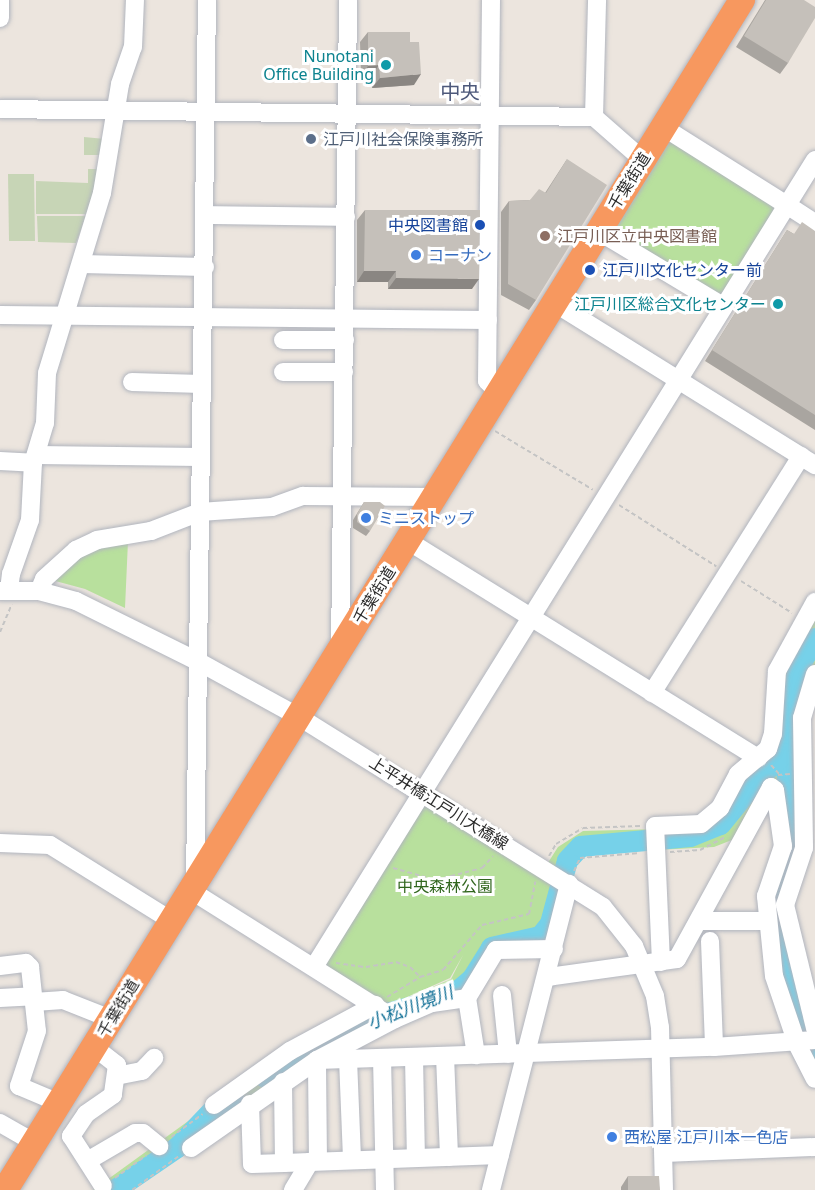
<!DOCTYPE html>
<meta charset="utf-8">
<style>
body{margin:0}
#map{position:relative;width:815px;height:1190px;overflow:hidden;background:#ece5de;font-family:"Noto Sans","Noto Sans JP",sans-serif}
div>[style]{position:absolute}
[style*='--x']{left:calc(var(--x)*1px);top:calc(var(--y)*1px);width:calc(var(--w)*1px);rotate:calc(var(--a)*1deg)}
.green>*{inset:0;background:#b8e09d}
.cemetery>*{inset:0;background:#c7d5b6}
.river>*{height:21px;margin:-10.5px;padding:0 10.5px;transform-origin:10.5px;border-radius:10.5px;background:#76d1e9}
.path>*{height:2px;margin-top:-1px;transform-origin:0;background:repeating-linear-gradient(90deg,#c4c4c4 0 4.5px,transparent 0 7.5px)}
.roads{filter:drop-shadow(0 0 2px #b1b5be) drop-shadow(0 0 2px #b1b5be)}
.minor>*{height:18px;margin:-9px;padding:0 9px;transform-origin:9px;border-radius:9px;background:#fff}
.highway>*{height:26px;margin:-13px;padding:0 13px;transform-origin:13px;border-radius:13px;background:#f7985f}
.wall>*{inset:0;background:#a9a5a0}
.shaded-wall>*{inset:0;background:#8a8682}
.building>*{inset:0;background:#c5c0ba}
.dots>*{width:16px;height:16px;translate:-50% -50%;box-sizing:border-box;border:3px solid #fff;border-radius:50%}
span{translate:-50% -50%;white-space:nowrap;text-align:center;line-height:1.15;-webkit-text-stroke:6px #fff;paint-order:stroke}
.culture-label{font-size:16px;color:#0d838f}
.right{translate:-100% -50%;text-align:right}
.service-label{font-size:16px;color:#4e5e75}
.left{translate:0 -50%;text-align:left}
.street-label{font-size:16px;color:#2b2b2b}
.transit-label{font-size:16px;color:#164399}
.education-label{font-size:16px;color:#785e54}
.shop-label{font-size:16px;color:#366cbe}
.park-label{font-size:16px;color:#31661e}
.water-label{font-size:18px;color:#147197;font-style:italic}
.quarter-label{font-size:20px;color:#4d587a}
</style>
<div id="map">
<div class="green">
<i style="clip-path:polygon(665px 132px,781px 206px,722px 302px,603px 231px)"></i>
<i style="clip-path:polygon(128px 541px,125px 608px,85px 589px,48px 579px,78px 553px)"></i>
<i style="clip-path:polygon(815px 609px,815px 665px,801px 848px,786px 837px,778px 783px,737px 838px,714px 847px,579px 854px,567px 877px,552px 947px,495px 949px,466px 997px,395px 1017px,384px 1008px,451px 979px,463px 955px,450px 978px,383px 1008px,319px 967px,423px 797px,544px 869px,558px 847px,583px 831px,697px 828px,742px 778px,759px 767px,780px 673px)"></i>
<i style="clip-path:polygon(374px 1007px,390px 1018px,219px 1120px,126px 1190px,93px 1190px,285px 1051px)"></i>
</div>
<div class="cemetery">
<i style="clip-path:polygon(84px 137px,105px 139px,102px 155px,84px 155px)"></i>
<i style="clip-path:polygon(88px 169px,99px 169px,87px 214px,36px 214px,36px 181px,88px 183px)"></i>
<i style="clip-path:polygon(8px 174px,34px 174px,35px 241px,9px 241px)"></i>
<i style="clip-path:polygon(37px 216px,86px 216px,76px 243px,38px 242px)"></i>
</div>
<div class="river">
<i style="--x:815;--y:638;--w:36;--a:120"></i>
<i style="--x:797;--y:669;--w:85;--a:98.8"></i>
<i style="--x:784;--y:753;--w:85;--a:83.2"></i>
<i style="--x:794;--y:837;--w:65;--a:105.1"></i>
<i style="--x:777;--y:900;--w:133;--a:78.3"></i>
<i style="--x:804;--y:1030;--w:21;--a:59"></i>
<i style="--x:265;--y:1077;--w:138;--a:-27.7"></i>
<i style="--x:387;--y:1013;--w:67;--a:-15.5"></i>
<i style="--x:452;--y:995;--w:26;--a:-40"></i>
<i style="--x:472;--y:978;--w:36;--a:-58"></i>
<i style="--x:491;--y:947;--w:50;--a:-12.7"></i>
<i style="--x:540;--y:936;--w:16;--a:-52"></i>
<i style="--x:550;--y:923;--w:65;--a:-74.9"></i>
<i style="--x:567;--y:860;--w:19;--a:-47"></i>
<i style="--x:580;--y:846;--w:110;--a:-5.2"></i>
<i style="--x:690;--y:836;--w:32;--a:-22"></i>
<i style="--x:720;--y:824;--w:58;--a:-50.6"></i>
<i style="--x:757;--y:779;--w:37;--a:-44"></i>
<i style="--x:114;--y:1190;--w:76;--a:-34.3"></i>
<i style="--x:177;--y:1147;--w:55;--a:-46.5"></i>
<i style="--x:215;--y:1107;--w:21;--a:-31"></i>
</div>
<div class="path">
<i style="--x:495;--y:431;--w:114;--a:31"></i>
<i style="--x:619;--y:505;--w:115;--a:32.2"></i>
<i style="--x:741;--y:581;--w:60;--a:32.1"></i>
<i style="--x:0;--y:632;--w:30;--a:-67"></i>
<i style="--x:771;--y:765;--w:12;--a:48"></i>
<i style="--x:778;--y:775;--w:12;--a:-5"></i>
<i style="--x:670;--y:852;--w:30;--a:-4"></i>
<i style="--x:700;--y:850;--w:30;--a:-27"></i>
<i style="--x:549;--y:856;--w:14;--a:-60"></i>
<i style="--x:556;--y:844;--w:31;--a:-31"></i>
<i style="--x:583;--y:828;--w:57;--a:-2"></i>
<i style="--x:393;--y:868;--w:45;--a:15.6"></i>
<i style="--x:436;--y:880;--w:48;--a:-14.6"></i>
<i style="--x:482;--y:868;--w:16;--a:-47"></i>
<i style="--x:574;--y:871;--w:14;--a:-65"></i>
<i style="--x:580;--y:858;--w:60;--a:-4.8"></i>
<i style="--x:336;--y:963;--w:30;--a:8"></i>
<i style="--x:366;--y:967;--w:30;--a:-9"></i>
<i style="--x:396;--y:962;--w:15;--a:20"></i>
<i style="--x:410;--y:967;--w:14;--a:45"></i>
<i style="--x:387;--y:997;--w:39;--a:-31"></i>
<i style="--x:420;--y:977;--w:24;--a:-17"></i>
<i style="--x:443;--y:970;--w:60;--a:-49.1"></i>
<i style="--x:482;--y:925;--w:48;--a:-13.2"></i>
<i style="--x:529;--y:914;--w:33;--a:-79"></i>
<i style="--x:171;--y:1137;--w:39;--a:-36"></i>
<i style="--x:115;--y:1178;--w:39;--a:-36"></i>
<i style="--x:132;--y:1190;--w:58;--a:-35.9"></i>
</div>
<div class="roads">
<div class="minor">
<i style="--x:491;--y:0;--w:381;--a:90.6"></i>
<i style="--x:487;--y:381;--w:16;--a:45"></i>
<i style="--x:0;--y:18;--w:18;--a:-90"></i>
<i style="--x:0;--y:109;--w:594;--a:0.77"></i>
<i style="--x:594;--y:117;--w:64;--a:41.2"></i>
<i style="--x:594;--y:117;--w:117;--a:-88.5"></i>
<i style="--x:663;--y:127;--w:146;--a:32.2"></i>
<i style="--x:787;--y:205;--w:53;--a:-58.1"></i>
<i style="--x:205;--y:215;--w:141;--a:0.8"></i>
<i style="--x:598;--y:231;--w:146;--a:31"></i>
<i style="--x:81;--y:264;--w:124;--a:1.4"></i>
<i style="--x:553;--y:302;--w:309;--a:31.9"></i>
<i style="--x:0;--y:315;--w:488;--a:0.6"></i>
<i style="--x:283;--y:340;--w:62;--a:0"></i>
<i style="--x:283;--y:372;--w:61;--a:0"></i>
<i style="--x:132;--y:382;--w:70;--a:1.6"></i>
<i style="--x:36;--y:455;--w:164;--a:0.7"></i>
<i style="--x:0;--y:461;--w:33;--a:3"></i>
<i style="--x:408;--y:541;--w:412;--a:31.8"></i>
<i style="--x:9;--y:590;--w:16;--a:-83"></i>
<i style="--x:11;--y:574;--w:57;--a:-70.6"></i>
<i style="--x:30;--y:520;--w:57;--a:-87"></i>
<i style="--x:33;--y:463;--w:42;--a:-73.3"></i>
<i style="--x:45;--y:423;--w:50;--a:-87.7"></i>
<i style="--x:47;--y:373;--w:188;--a:-73"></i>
<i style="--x:102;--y:193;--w:110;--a:-80.6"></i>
<i style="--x:120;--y:84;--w:39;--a:-71"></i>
<i style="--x:133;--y:47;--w:47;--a:-87.6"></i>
<i style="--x:0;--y:591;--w:39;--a:0"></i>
<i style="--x:39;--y:591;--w:38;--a:15"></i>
<i style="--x:76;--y:601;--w:137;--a:26.4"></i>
<i style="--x:199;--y:662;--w:114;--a:28.8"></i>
<i style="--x:299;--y:717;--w:358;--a:32"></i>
<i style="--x:603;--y:907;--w:50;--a:51.5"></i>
<i style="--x:634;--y:946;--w:54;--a:67.2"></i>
<i style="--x:655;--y:996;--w:31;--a:81"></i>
<i style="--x:660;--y:1027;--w:163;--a:88.6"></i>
<i style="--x:39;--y:591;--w:13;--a:-67"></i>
<i style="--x:44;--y:579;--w:43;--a:-42.2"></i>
<i style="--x:76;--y:550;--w:23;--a:-25"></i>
<i style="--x:97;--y:540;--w:55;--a:-9.5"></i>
<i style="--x:151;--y:531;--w:53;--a:-21.2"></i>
<i style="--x:200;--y:512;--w:72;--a:-4"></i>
<i style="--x:272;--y:507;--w:33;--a:-20"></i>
<i style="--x:303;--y:496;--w:131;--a:0.4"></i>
<i style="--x:340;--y:650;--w:650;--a:-89.29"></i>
<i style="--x:815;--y:674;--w:46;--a:106.5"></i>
<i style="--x:802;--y:718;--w:130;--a:89.1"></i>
<i style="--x:804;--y:848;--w:60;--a:108.4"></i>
<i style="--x:785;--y:905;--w:127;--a:76.3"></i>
<i style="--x:652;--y:693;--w:280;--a:-57.8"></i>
<i style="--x:0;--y:843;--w:50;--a:2.3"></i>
<i style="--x:50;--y:845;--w:144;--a:31.9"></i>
<i style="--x:195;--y:881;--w:881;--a:-89.22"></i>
<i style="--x:190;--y:890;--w:242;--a:32.2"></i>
<i style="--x:395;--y:1019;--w:40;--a:-23.4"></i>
<i style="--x:432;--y:1003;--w:35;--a:-8"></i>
<i style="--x:467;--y:998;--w:56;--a:-58.9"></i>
<i style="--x:496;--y:950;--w:58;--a:-1"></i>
<i style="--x:700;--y:921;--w:67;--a:0"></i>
<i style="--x:710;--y:941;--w:106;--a:87.8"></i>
<i style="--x:661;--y:962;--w:136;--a:-92.5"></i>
<i style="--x:655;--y:826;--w:46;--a:-2.5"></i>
<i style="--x:701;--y:824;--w:25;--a:-40"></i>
<i style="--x:720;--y:808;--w:38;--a:-62"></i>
<i style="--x:738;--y:774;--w:39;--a:-40"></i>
<i style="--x:768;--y:749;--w:16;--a:-72"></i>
<i style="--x:773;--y:734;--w:63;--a:-86.4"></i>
<i style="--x:777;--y:671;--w:79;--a:-61.2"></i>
<i style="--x:0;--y:966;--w:26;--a:-7"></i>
<i style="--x:26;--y:963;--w:6;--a:45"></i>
<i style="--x:30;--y:967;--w:64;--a:83.8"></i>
<i style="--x:37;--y:1031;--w:58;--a:108.1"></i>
<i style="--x:19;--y:1086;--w:43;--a:23"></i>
<i style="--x:314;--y:967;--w:897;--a:-58.17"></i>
<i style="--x:787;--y:205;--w:33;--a:33"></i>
<i style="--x:548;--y:977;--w:130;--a:-7.9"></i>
<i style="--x:677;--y:959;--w:196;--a:-61.3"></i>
<i style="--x:771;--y:787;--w:5;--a:37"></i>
<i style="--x:775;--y:790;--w:57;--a:81.9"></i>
<i style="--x:783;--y:846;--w:53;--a:108.8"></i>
<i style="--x:766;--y:896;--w:80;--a:84.3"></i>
<i style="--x:774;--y:976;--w:72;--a:71.3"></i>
<i style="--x:797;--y:1044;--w:39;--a:63"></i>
<i style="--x:502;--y:995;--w:59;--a:84.2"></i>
<i style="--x:0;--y:998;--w:33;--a:-3"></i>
<i style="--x:467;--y:998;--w:58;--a:81"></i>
<i style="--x:34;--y:1002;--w:29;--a:-4"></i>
<i style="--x:63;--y:1000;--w:52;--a:21.6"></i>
<i style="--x:94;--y:1047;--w:29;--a:38"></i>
<i style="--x:117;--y:1065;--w:30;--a:98"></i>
<i style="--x:113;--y:1095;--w:33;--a:145"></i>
<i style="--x:86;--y:1114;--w:27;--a:124"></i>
<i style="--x:71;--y:1136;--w:59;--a:57.4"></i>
<i style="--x:445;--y:1056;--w:101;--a:87.7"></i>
<i style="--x:414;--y:1057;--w:100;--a:88.9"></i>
<i style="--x:382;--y:1058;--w:132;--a:88.7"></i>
<i style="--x:348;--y:1059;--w:101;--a:87.7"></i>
<i style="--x:116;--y:1076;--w:26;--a:-11"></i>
<i style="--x:142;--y:1071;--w:18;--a:-47"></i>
<i style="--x:283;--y:1082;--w:81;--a:89.3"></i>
<i style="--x:284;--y:1163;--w:26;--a:-2"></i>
<i style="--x:250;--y:1104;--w:60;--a:88.1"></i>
<i style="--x:252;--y:1164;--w:32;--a:-2"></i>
<i style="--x:214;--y:1105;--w:93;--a:-35.4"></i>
<i style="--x:290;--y:1051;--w:97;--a:-28.4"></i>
<i style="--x:0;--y:1123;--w:40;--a:29.7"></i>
<i style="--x:191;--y:1148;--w:154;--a:-34.9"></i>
<i style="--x:317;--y:1060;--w:88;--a:-27.7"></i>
<i style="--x:664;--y:1153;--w:151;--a:-2.3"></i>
<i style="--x:89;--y:1160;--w:53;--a:-30.4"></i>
<i style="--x:135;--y:1133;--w:8;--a:0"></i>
<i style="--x:143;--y:1133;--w:21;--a:39"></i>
<i style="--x:318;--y:1161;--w:101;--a:-90.6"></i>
<i style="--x:317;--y:1060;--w:397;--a:-1.9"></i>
<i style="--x:714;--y:1047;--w:101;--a:-4"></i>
<i style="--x:293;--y:1190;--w:33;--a:-59"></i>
<i style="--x:310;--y:1162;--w:190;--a:-2.1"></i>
<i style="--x:491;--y:1190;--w:316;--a:-75.7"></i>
</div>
<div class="highway">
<i style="--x:5;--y:1190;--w:1400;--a:-58.23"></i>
</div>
</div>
<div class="wall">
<i style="clip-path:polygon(765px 0,804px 0,788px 63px,780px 74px,736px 47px)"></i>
<i style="clip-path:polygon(368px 32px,410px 42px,414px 85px,372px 88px,371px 76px,361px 76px,360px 42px)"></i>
<i style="clip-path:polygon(567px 159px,536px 300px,529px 310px,501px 295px,501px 212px,509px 201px,530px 200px,545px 193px)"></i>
<i style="clip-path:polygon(365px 210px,472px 289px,388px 289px,388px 282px,357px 282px,357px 220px)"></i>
<i style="clip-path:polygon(787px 230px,794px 234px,815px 231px,815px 430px,705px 361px)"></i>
<i style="clip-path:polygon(364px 502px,370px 531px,366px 536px,353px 528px,353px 520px)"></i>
<i style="clip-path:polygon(628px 1176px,660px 1190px,621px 1190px,621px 1187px)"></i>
</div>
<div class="shaded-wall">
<i style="clip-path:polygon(379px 65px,371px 76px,361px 76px,368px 66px)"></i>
<i style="clip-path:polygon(421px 74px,414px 85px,372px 88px,380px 78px)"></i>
<i style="clip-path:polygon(364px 271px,396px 271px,388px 282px,357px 282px)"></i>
<i style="clip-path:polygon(396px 278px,479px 279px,472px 289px,388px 289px)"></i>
</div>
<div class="building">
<i style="clip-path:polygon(766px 0,804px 0,815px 7px,815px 18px,788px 63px,744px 36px)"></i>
<i style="clip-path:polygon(368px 32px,410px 32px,410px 42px,419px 42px,421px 74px,380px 78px,379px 65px,368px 66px)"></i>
<i style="clip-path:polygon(567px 159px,607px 185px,536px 300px,508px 284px,509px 201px,530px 200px,539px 189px,546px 193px)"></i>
<i style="clip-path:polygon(365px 210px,480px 210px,479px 279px,396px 278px,396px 271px,364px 271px)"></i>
<i style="clip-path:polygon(802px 222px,815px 231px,815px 415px,712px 350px,787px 230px,794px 234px)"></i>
<i style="clip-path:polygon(364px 502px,380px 502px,385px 506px,370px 531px,357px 522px,357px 514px)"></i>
<i style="clip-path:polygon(628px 1176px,659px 1176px,660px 1190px,628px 1190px)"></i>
</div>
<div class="dots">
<i style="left:386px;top:65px;background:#0f9aa8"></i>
<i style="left:311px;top:139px;background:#5c6f8a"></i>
<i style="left:480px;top:225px;background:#1a4fb4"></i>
<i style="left:545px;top:236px;background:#8d6e63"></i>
<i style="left:416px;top:255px;background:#3f7fe0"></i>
<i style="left:590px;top:270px;background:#1a4fb4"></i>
<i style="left:778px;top:304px;background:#0f9aa8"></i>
<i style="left:366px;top:518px;background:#3f7fe0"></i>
<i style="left:612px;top:1137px;background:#3f7fe0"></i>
</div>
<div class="culture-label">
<span class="right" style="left:374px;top:65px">Nunotani<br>Office Building</span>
<span class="right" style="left:766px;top:304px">江戸川区総合文化センター</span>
</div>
<div class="service-label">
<span class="left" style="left:323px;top:139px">江戸川社会保険事務所</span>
</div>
<div class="street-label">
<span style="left:629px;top:181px;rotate:-58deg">千葉街道</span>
<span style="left:374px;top:595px;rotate:-58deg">千葉街道</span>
<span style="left:439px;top:803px;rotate:32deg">上平井橋江戸川大橋線</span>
<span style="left:118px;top:1008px;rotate:-59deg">千葉街道</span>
</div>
<div class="transit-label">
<span class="right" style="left:468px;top:225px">中央図書館</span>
<span class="left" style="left:602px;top:270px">江戸川文化センター前</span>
</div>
<div class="education-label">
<span class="left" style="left:557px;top:236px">江戸川区立中央図書館</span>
</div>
<div class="shop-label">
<span class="left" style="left:428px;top:255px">コーナン</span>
<span class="left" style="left:378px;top:518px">ミニストップ</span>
<span class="left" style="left:624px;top:1137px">西松屋 江戸川本一色店</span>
</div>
<div class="park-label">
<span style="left:445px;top:886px">中央森林公園</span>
</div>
<div class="water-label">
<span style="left:410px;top:1007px;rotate:-21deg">小松川境川</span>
</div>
<div class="quarter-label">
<span style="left:460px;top:91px">中央</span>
</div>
</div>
